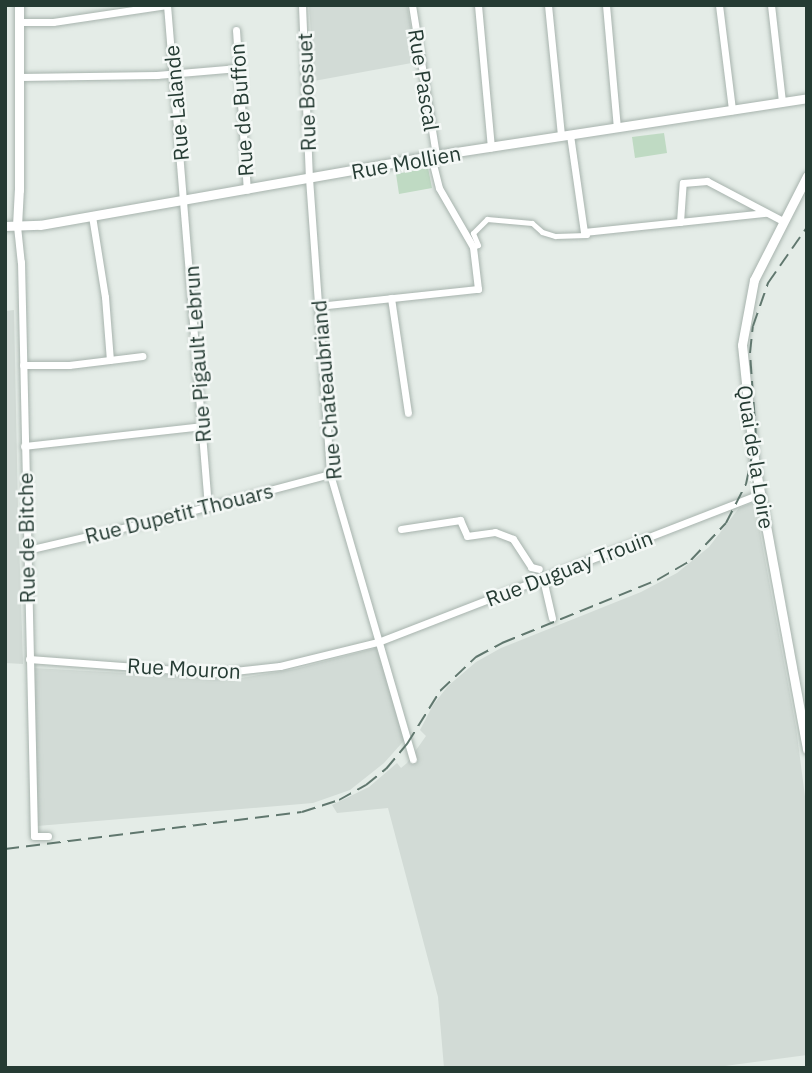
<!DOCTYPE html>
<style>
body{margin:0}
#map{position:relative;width:812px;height:1073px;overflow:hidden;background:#e4ece7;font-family:"IBM Plex Sans",sans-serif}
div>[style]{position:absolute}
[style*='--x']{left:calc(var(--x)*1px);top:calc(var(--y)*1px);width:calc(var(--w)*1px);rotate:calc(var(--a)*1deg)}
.built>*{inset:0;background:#d2dbd6}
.green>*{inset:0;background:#bfdac3}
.roads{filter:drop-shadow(0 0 2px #a7b3ad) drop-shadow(0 0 2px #a7b3ad)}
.pedestrian>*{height:5px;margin:-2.5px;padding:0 2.5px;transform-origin:2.5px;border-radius:2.5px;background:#fff}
.minor>*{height:7px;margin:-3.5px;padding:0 3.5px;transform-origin:3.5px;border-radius:3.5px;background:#fff}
.tertiary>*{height:9px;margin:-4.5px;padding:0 4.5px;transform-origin:4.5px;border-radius:4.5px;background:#fff}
.rail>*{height:2px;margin-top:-1px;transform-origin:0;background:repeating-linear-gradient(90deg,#60776e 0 14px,transparent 0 21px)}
span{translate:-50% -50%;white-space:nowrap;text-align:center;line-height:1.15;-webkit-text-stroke:5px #f4f8f6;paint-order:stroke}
.street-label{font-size:21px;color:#253b33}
.frame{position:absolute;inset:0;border:7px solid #253b33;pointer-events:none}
</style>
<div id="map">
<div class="built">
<i style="clip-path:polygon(309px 5px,407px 5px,417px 62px,314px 81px)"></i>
<i style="clip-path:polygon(14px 310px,18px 509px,23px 664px,5px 663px,5px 311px)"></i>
<i style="clip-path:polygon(752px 503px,755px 505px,796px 727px,807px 812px,807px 1055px,710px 1068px,444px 1068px,438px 997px,388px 808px,337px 813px,332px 805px,369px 787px,397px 763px,401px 768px,407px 763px,426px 736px,420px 730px,433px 705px,448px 686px,476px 662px,501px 648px,641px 592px,677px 573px,709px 547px,739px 508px)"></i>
<i style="clip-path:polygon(376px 648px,409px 735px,384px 763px,350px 790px,313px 803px,37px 826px,33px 668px,235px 679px,295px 669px)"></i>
</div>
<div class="green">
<i style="clip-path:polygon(664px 133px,667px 153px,635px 158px,632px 137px)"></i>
<i style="clip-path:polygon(428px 168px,432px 188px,399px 194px,396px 174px)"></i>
</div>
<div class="roads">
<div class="pedestrian">
<i style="--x:473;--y:247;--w:5;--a:-22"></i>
<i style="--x:478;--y:245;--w:13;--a:-113"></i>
<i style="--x:473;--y:233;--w:20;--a:-45"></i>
<i style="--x:487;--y:219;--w:45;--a:5.1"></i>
<i style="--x:532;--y:223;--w:13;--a:42"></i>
<i style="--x:542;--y:232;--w:14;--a:17"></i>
<i style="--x:555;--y:236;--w:32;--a:-2"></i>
</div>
<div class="minor">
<i style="--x:167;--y:5;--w:504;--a:85.33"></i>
<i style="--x:302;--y:5;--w:173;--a:87.7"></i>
<i style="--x:309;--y:178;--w:297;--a:85.9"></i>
<i style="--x:330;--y:474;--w:297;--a:73.8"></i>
<i style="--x:412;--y:5;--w:152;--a:80.9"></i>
<i style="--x:478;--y:5;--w:143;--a:84.8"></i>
<i style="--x:548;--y:5;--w:132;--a:84.3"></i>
<i style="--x:606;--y:5;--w:123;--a:84.9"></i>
<i style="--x:719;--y:5;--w:106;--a:82.9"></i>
<i style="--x:771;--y:5;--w:98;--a:83.5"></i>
<i style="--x:19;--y:22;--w:34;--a:0"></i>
<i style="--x:53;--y:22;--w:115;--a:-8.5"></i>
<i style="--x:236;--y:30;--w:160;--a:86.1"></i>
<i style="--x:19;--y:77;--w:138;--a:-0.8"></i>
<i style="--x:157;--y:75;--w:81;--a:-4.9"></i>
<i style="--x:570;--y:135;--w:98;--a:81.8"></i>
<i style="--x:584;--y:232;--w:183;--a:-6"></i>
<i style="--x:92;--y:216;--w:82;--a:80.9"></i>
<i style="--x:105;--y:297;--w:63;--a:85.5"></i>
<i style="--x:680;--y:222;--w:39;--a:-86"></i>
<i style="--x:683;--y:183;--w:24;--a:-5"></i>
<i style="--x:707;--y:181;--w:86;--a:27.8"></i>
<i style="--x:17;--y:226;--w:36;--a:84"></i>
<i style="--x:21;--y:262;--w:574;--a:88.7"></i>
<i style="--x:34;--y:836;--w:14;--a:0"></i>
<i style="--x:391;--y:298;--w:116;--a:81.6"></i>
<i style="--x:318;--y:306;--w:161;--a:-6.1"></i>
<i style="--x:478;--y:289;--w:42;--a:-96.8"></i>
<i style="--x:473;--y:247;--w:68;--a:-120"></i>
<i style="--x:439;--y:188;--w:33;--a:-104"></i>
<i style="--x:23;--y:365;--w:46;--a:0"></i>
<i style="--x:69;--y:365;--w:74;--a:-7"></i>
<i style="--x:24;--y:446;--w:179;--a:-6.4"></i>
<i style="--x:401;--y:529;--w:60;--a:-8.7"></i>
<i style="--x:460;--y:520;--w:17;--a:66"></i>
<i style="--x:467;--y:536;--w:28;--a:-8"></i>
<i style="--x:495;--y:532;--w:19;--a:21"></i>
<i style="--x:513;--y:539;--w:33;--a:57"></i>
<i style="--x:531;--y:567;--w:8;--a:14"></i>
<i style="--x:27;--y:550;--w:129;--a:-13"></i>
<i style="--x:153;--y:521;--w:183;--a:-14.9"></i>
<i style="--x:543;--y:579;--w:40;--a:77"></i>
<i style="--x:29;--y:659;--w:188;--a:4.3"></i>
<i style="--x:216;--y:673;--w:64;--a:-6.2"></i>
<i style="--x:280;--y:666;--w:101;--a:-13.8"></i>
<i style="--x:378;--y:642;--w:410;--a:-21.2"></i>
</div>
<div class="tertiary">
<i style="--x:807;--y:176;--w:117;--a:117"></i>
<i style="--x:754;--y:280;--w:66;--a:100.5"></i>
<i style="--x:742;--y:345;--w:116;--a:84"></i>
<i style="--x:754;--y:460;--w:294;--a:79.6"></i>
<i style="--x:5;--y:226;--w:35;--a:-2"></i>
<i style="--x:40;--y:225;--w:402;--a:-10"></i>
<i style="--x:436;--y:155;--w:375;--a:-8.7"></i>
<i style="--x:17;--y:226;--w:36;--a:-87"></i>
<i style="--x:19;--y:190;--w:185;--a:-90"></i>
</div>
</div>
<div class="rail">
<i style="--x:5;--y:849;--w:299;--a:-7.1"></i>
<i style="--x:302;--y:812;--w:39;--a:-18"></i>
<i style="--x:339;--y:800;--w:31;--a:-29"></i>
<i style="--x:366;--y:785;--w:26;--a:-39"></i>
<i style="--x:386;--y:769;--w:33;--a:-50"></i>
<i style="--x:407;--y:744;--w:62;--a:-58.1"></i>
<i style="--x:440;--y:691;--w:50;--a:-43.4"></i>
<i style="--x:476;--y:657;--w:30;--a:-28"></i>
<i style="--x:502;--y:643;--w:167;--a:-22.1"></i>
<i style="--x:657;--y:580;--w:39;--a:-30"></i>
<i style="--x:691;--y:560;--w:51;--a:-46.6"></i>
<i style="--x:726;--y:523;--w:44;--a:-62.9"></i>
<i style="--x:746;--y:484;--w:48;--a:-78"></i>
<i style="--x:756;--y:437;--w:84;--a:-94.1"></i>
<i style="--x:750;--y:353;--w:27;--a:-84"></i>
<i style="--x:753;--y:326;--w:46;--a:-70.8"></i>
<i style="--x:768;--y:283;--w:68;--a:-55.1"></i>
</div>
<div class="street-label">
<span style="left:424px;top:80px;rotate:81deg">Rue Pascal</span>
<span style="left:306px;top:92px;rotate:-92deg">Rue Bossuet</span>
<span style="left:176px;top:103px;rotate:-95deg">Rue Lalande</span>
<span style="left:241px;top:110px;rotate:-94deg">Rue de Buffon</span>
<span style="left:406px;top:162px;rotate:-10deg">Rue Mollien</span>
<span style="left:197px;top:354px;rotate:-94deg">Rue Pigault Lebrun</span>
<span style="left:326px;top:390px;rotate:-95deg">Rue Chateaubriand</span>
<span style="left:756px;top:457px;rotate:81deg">Quai de la Loire</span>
<span style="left:179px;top:513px;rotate:-14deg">Rue Dupetit Thouars</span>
<span style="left:26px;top:538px;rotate:-91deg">Rue de Bitche</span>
<span style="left:569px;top:568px;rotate:-21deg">Rue Duguay Trouin</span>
<span style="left:184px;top:668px;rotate:3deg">Rue Mouron</span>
</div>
<div class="frame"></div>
</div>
